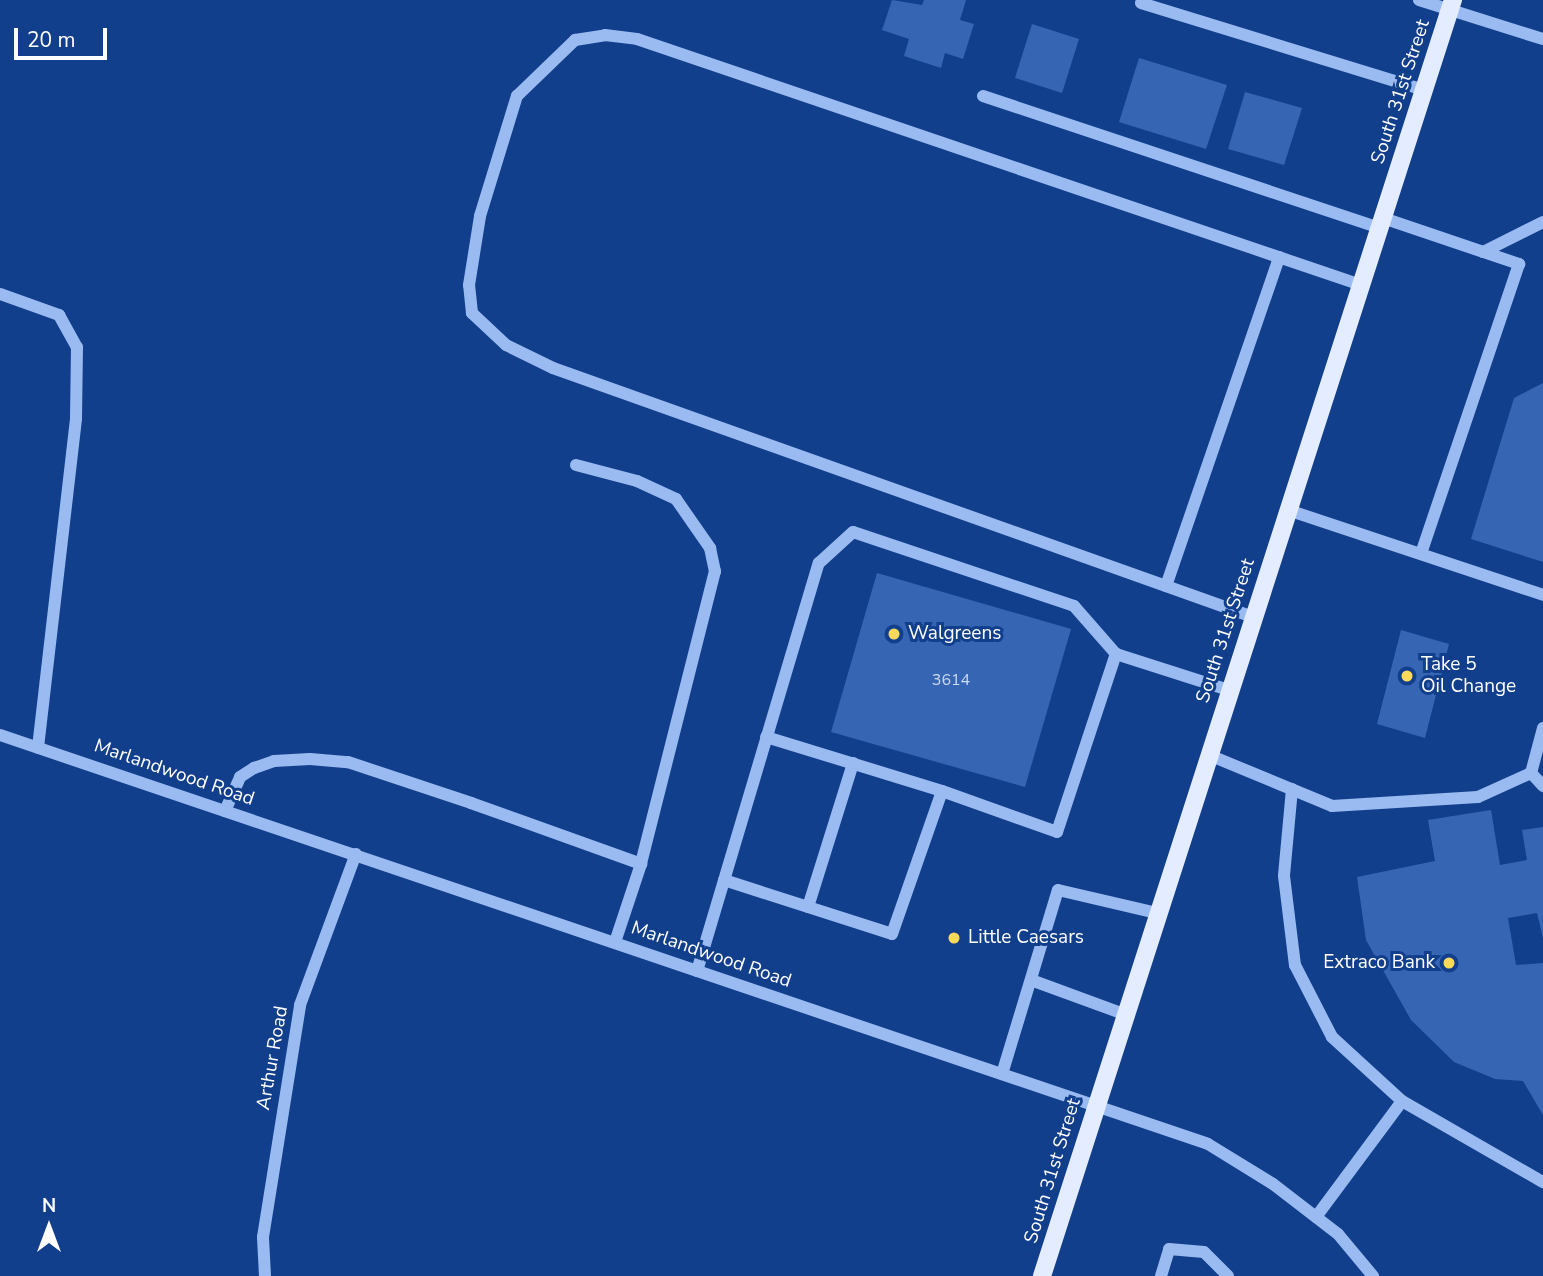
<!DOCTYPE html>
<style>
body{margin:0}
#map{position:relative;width:1543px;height:1276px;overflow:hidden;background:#123f8c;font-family:"Nunito Sans",sans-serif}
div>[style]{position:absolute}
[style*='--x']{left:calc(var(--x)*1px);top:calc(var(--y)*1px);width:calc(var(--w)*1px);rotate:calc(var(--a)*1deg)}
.building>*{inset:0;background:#3666b3}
.minor>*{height:12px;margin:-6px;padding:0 6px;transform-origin:6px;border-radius:6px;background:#9abbf1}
.major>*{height:18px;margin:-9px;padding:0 9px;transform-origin:9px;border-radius:9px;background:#e4edff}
.dots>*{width:19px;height:19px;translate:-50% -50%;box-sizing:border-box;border:4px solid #123f8c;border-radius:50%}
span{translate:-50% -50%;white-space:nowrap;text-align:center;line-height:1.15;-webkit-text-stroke:6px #123f8c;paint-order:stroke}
.number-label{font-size:16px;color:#cdd9ec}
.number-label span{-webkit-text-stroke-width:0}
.street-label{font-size:19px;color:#fff}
.poi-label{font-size:19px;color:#fff}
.left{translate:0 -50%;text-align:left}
.right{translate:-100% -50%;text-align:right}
.north{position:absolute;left:14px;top:1192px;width:70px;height:70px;-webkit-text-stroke:5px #123f8c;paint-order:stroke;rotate:0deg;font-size:19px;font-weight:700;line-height:28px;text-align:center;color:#fff}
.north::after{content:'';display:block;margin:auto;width:24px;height:32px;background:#fff;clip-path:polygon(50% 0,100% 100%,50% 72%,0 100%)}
.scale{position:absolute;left:14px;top:28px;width:93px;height:32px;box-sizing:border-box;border:4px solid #fff;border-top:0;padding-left:9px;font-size:21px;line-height:24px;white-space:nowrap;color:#fff;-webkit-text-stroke:5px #123f8c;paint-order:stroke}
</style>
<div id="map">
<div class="building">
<i style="clip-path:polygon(892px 0,922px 5px,924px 0,966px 0,960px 20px,974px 24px,963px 59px,945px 53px,941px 68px,904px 56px,909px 39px,882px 30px)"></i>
<i style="clip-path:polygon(1032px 24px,1079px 39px,1062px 93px,1015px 78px)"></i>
<i style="clip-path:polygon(1139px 58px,1227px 85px,1206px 149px,1119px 122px)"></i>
<i style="clip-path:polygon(1245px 92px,1302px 108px,1284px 165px,1228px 149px)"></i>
<i style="clip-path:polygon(1543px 383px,1543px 562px,1471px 539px,1514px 398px)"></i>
<i style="clip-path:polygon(877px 573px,1071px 629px,1025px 787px,831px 732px)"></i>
<i style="clip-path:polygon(1401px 630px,1449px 644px,1425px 738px,1377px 724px)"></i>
<i style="clip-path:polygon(1491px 810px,1500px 865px,1527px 860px,1522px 830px,1543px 827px,1543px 938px,1537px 913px,1508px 918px,1516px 965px,1543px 963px,1543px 1115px,1523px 1081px,1495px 1079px,1454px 1062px,1411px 1020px,1366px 940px,1357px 877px,1435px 861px,1428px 820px)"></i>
</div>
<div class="minor">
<i style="--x:1419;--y:0;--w:130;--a:17.5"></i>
<i style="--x:1141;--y:3;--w:296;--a:17.1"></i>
<i style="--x:983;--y:96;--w:417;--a:18.4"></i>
<i style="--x:1383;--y:218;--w:144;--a:18.7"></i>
<i style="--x:1519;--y:264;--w:306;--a:108.7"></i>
<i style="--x:1483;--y:252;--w:67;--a:-26.6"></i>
<i style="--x:0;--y:294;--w:63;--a:19.6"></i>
<i style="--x:59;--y:315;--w:37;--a:61"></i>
<i style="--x:77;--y:347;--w:72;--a:90.8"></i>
<i style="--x:76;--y:419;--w:331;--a:96.6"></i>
<i style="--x:576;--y:465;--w:63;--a:14.7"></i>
<i style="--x:637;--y:481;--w:43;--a:24.8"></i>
<i style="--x:676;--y:499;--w:60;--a:55.2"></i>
<i style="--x:710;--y:548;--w:24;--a:78"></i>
<i style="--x:715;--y:571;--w:302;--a:104.2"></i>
<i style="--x:1288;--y:510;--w:269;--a:18.4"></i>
<i style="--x:1166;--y:586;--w:348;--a:-71"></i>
<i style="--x:1253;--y:617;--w:743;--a:-160.42"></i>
<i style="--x:553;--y:368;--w:52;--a:-153.9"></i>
<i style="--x:506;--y:345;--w:47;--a:-136.7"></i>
<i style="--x:472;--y:313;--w:28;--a:-96"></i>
<i style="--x:469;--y:285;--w:70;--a:-80.9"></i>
<i style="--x:480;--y:216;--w:126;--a:-72.9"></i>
<i style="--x:517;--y:96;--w:81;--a:-44"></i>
<i style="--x:575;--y:40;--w:30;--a:-9"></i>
<i style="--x:605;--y:35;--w:32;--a:7"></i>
<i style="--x:637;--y:39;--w:765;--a:18.77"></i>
<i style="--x:1543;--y:728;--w:47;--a:104.9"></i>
<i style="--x:1531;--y:773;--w:18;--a:47"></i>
<i style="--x:0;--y:735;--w:1275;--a:18.7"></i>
<i style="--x:1208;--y:1144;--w:76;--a:31.6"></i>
<i style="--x:1273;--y:1184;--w:82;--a:37.6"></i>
<i style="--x:1338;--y:1234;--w:55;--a:50.2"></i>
<i style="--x:1209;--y:755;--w:133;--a:22.5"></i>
<i style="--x:1332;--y:806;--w:146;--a:-3.5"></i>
<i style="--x:1478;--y:797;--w:58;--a:-24.4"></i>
<i style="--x:1292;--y:789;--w:87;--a:95.3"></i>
<i style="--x:1284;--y:876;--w:90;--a:83"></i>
<i style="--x:1295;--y:965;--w:81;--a:62.8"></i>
<i style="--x:1332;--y:1037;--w:95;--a:42.4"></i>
<i style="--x:942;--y:791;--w:122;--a:19.6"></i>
<i style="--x:1057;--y:832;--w:188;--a:-71.7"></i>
<i style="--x:225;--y:811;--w:37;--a:-66"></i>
<i style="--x:240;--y:777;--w:17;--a:-33"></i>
<i style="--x:254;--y:768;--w:21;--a:-19"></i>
<i style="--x:274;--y:761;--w:36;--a:-3"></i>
<i style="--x:310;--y:759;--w:38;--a:5"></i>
<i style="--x:348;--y:762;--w:130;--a:18.4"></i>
<i style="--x:471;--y:803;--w:181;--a:19.7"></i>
<i style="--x:641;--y:864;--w:82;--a:108.4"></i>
<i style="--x:724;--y:880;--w:176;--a:17.8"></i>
<i style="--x:892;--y:934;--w:151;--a:-70.7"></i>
<i style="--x:942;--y:791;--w:184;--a:-162.9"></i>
<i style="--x:808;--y:907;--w:151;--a:-72.6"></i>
<i style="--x:697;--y:971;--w:426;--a:-73.4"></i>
<i style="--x:819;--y:563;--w:46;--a:-42.4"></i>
<i style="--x:853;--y:532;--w:233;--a:18.5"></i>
<i style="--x:1074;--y:606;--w:64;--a:48.8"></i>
<i style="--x:1116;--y:654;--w:119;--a:17.7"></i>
<i style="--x:1031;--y:980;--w:99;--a:20.1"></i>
<i style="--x:1002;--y:1074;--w:192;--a:-73.1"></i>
<i style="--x:1058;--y:890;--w:102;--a:13.1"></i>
<i style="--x:1316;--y:1217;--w:144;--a:-53.4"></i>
<i style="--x:1402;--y:1101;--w:163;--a:29.9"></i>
<i style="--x:265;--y:1276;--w:39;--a:-93"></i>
<i style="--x:263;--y:1237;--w:235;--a:-80.9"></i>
<i style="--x:300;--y:1005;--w:161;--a:-69.7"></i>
<i style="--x:1161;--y:1276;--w:28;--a:-73"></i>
<i style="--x:1169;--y:1249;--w:35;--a:5"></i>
<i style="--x:1204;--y:1252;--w:34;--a:45"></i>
</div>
<div class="major">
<i style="--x:1042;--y:1276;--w:1341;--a:-72.15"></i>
</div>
<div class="dots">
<i style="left:894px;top:634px;background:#ffda5a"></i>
<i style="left:1407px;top:676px;background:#ffda5a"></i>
<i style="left:954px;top:938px;background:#ffda5a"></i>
<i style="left:1449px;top:963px;background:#ffda5a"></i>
</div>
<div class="number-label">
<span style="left:951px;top:680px">3614</span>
</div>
<div class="street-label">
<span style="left:1401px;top:92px;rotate:-72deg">South 31st Street</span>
<span style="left:1226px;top:631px;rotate:-72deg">South 31st Street</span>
<span style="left:174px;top:773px;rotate:19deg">Marlandwood Road</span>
<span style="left:711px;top:955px;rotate:19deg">Marlandwood Road</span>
<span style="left:273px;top:1058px;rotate:-80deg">Arthur Road</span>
<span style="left:1053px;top:1171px;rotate:-73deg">South 31st Street</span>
</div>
<div class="poi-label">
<span class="left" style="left:908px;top:634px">Walgreens</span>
<span class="left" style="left:1421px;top:676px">Take 5<br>Oil Change</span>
<span class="left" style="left:968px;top:938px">Little Caesars</span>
<span class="right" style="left:1435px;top:963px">Extraco Bank</span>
</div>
<div class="north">N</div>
<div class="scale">20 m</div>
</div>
